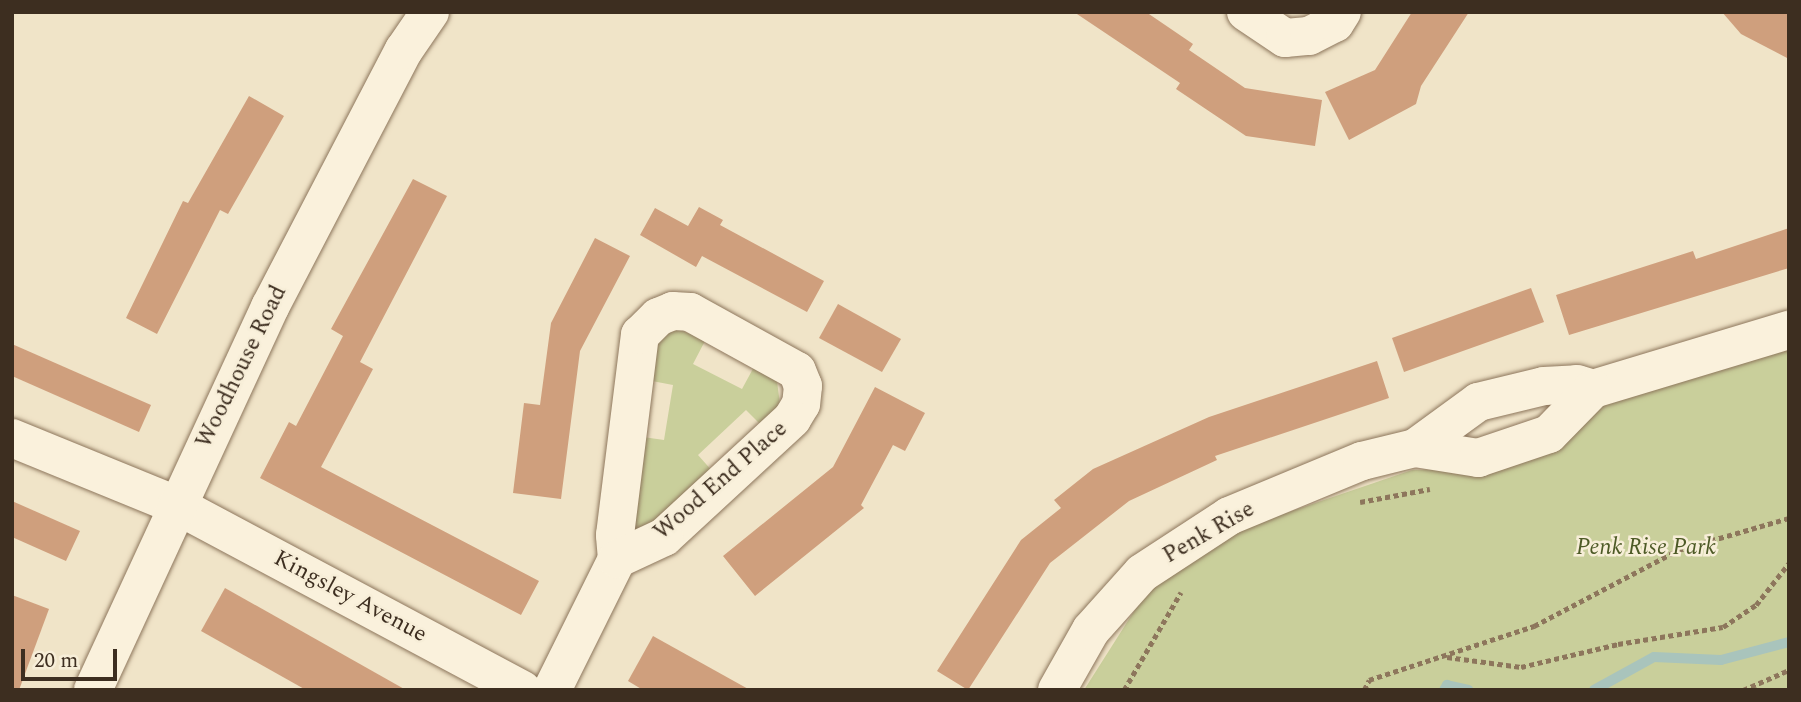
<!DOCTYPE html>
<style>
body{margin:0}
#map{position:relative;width:1801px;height:702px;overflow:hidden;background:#f0e4c8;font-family:Spectral,serif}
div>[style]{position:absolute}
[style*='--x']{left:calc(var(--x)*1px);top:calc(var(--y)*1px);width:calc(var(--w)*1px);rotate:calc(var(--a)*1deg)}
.green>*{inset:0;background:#c9cf9b}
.stream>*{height:10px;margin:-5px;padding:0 5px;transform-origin:5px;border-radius:5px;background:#a9c4bc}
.building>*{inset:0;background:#cf9f7d}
.path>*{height:4.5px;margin-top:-2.25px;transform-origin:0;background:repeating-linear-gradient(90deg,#8d765c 0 5px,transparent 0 8.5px)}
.roads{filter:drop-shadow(0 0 2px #8d765c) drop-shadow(0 0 2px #8d765c)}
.minor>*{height:38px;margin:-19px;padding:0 19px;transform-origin:19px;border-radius:19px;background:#faf1dc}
span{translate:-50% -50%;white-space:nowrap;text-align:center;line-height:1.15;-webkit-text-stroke:5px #f7eed8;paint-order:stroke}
.street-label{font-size:23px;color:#3d2e20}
.park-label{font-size:23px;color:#4d5a26;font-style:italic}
.frame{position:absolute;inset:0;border:14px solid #3d2e20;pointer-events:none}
.scale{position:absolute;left:21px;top:649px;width:96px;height:32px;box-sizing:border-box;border:4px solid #3d2e20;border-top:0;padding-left:9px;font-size:21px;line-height:24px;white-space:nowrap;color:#3d2e20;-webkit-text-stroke:5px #f7eed8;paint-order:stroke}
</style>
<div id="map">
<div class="green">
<i style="clip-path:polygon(673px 328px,706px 339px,693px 364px,742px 389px,755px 365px,776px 374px,780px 404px,762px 426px,746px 410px,698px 455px,714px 473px,645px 533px,633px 530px,643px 437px,664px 440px,673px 385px,652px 381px,656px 338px)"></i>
<i style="clip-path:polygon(1789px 347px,1789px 690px,1084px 690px,1150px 586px,1233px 531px,1412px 470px,1475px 468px,1600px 402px)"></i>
</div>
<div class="stream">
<i style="--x:1444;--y:690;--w:6;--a:-59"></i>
<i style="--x:1447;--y:685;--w:22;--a:13"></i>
<i style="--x:1594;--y:690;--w:68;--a:-28.8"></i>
<i style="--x:1654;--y:657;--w:67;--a:2.6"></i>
<i style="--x:1721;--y:660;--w:70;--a:-14.8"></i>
</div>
<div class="building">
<i style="clip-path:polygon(1074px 12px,1146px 12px,1193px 44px,1189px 50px,1245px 88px,1322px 100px,1315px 146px,1246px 136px,1176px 89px,1180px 83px)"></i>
<i style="clip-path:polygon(1412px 12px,1469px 12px,1421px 86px,1416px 104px,1349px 140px,1325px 92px,1375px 70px)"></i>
<i style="clip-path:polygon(1722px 12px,1789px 12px,1789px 59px,1741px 34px)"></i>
<i style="clip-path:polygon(249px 96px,284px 116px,228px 214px,220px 210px,157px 334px,126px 318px,183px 201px,188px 203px)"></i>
<i style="clip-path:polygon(413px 179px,447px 196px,360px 362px,373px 369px,321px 467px,539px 581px,521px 615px,260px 478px,289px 422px,296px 426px,343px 336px,331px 329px)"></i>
<i style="clip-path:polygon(699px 207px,723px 220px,720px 225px,824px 281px,807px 312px,702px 256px,696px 267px,640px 235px,655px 208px,688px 226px)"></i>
<i style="clip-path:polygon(1789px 228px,1789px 268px,1569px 335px,1556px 295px,1693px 251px,1696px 259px)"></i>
<i style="clip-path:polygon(595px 238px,630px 256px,580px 351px,561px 499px,513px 493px,524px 403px,540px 405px,551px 323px)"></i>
<i style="clip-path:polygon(1531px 288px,1544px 322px,1404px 372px,1392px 338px)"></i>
<i style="clip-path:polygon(838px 304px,901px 339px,882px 372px,819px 338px)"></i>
<i style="clip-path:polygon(12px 344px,151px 405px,139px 432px,12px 376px)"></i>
<i style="clip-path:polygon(1377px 361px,1389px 398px,1215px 456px,1217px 460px,1129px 501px,1050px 563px,968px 690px,937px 671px,1021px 540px,1061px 508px,1054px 500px,1093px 469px,1209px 417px)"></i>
<i style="clip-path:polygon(875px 387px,925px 413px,905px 451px,893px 445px,861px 505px,864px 508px,755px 596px,723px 556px,833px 467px)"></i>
<i style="clip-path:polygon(12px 501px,80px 531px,66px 561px,12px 537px)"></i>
<i style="clip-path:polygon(225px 588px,406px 690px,306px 690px,201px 631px)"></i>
<i style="clip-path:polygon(12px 595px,49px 609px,19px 690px,12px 690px)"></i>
<i style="clip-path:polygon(653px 636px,750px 690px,643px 690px,628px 681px)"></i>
</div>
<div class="path">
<i style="--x:1360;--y:502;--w:71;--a:-10.5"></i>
<i style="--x:1447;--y:657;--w:75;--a:7.7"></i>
<i style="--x:1521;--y:667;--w:100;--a:-13.3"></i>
<i style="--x:1618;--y:644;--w:106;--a:-9.2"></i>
<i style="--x:1723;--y:627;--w:40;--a:-34"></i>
<i style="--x:1756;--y:605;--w:53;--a:-51.8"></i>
<i style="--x:1124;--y:690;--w:113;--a:-59.8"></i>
<i style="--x:1364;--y:690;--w:11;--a:-63"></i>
<i style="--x:1369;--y:680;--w:174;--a:-18.1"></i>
<i style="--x:1534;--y:626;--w:163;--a:-27.8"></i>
<i style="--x:1678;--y:550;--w:116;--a:-16.1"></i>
<i style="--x:1743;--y:690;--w:50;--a:-23.5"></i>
</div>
<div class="roads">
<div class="minor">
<i style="--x:1246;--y:12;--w:47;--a:33.7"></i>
<i style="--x:1285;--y:38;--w:24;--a:-5"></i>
<i style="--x:1309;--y:36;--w:29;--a:-27"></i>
<i style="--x:1335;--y:23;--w:13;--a:-58"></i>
<i style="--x:12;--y:438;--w:177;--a:22.2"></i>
<i style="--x:176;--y:505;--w:393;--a:28.1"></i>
<i style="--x:1415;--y:448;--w:78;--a:-36.1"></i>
<i style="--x:1478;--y:402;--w:68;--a:-13.6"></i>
<i style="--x:1544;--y:386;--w:33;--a:-3"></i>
<i style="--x:1577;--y:384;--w:17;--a:17"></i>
<i style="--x:1593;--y:389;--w:205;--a:-16.8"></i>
<i style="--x:93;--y:690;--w:422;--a:-65.2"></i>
<i style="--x:270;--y:307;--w:290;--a:-62.5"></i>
<i style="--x:404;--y:50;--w:46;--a:-55.6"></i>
<i style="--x:552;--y:690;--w:146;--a:-63.6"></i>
<i style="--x:617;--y:559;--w:24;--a:-95"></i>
<i style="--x:615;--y:535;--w:202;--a:-82.9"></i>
<i style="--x:640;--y:335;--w:25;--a:-45"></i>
<i style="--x:658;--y:317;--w:16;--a:-22"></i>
<i style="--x:673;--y:311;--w:17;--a:3"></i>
<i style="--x:690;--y:312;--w:122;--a:28.9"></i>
<i style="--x:797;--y:371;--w:16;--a:68"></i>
<i style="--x:803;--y:386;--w:18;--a:96"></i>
<i style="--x:801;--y:404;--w:17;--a:121"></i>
<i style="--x:792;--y:419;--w:174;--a:137.3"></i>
<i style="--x:664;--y:537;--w:52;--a:154.9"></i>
<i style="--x:1057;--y:690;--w:69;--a:-60.5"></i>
<i style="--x:1091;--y:630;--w:76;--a:-48.2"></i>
<i style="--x:1142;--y:573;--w:104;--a:-33.2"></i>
<i style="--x:1229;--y:516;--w:144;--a:-22.5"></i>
<i style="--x:1362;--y:461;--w:55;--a:-13.8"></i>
<i style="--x:1415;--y:448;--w:64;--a:9"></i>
<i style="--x:1478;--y:458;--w:75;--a:-18.7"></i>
<i style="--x:1549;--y:434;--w:63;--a:-45.6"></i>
</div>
</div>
<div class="street-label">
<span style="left:242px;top:367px;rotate:-64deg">Woodhouse Road</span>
<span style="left:721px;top:481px;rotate:-41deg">Wood End Place</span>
<span style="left:1209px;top:533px;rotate:-30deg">Penk Rise</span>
<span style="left:350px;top:597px;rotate:28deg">Kingsley Avenue</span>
</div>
<div class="park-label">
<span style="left:1646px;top:548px">Penk Rise Park</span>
</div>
<div class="frame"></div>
<div class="scale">20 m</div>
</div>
